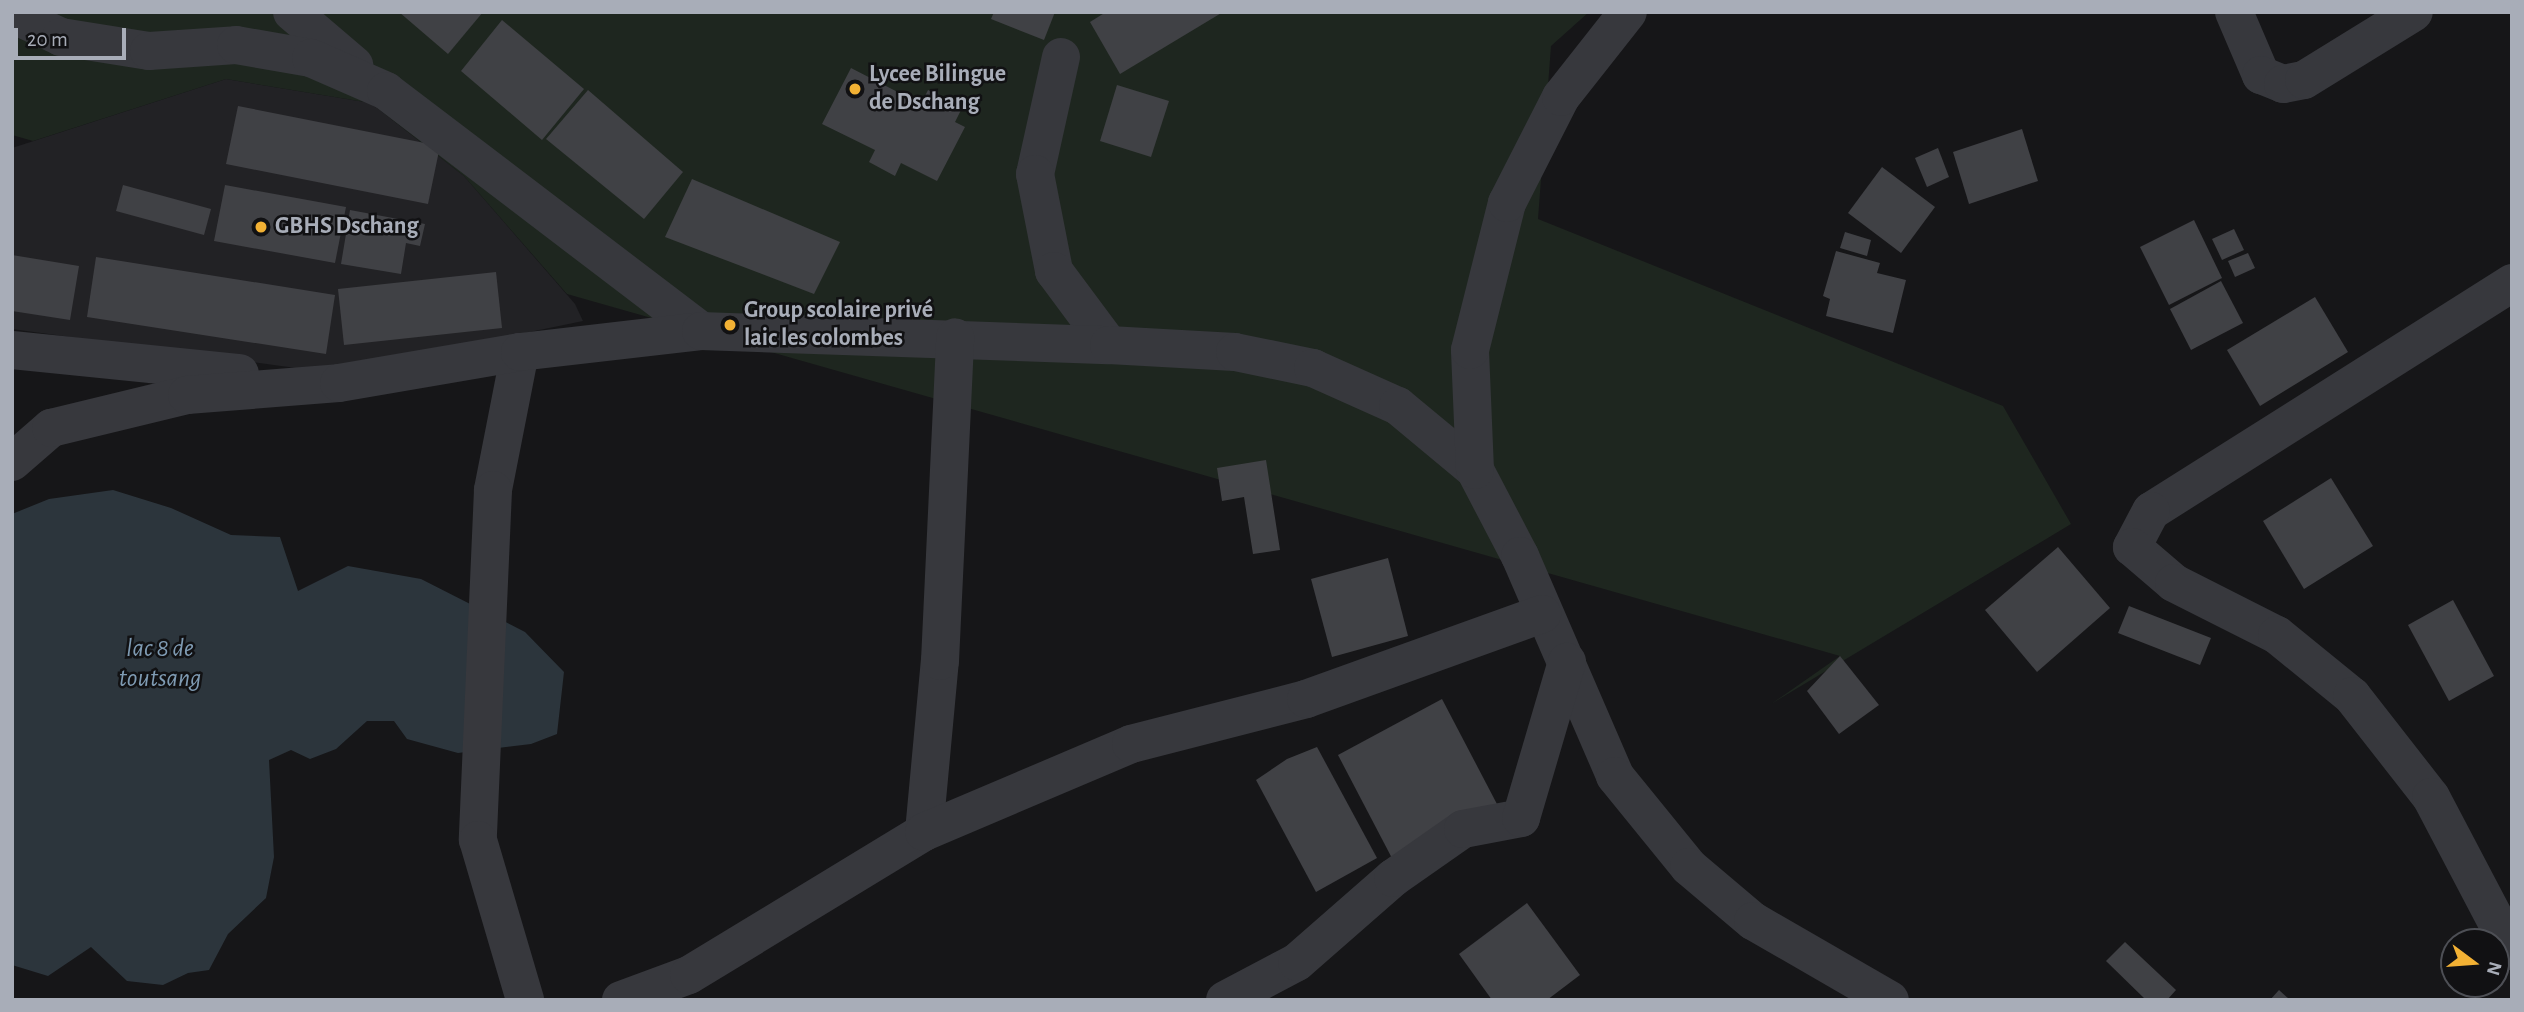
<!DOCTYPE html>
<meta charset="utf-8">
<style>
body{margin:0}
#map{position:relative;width:2524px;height:1012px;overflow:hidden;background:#161618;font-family:"Alegreya Sans",sans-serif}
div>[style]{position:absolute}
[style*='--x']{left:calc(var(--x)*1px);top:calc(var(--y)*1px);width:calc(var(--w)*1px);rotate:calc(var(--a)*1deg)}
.built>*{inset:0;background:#222225}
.green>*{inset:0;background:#1e261f}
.water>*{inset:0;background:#2c353c}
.building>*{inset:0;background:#404145}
.minor>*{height:38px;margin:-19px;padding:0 19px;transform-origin:19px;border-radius:19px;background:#37383d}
.dots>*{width:19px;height:19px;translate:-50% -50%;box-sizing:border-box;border:4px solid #111113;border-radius:50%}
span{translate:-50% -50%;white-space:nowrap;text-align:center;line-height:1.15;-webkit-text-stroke:5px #111113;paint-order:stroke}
.poi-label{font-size:24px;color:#a8adb8;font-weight:700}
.left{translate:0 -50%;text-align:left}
.water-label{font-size:26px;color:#7f9bb3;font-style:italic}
.frame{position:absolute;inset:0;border:14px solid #a8adb8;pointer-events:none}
.north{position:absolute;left:2440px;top:928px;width:70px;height:70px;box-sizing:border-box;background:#111113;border:2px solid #4d4f55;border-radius:50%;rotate:106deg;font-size:19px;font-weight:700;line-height:28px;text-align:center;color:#a8adb8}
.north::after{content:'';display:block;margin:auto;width:24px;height:32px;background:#f2b134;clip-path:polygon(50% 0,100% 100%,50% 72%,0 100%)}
.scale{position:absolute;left:14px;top:28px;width:112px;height:32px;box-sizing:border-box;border:4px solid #a8adb8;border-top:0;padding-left:9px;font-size:21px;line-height:24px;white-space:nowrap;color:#a8adb8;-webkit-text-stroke:5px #111113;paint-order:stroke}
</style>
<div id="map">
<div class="built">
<i style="clip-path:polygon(226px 79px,371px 103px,464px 176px,575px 304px,583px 321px,332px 373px,12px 329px,12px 148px)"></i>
</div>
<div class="green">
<i style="clip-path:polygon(12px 12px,1589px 12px,1551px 46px,1538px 219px,2003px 406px,2071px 524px,1771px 704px,1840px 656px,567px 294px,464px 176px,371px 103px,226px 79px,33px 141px,12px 135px)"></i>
</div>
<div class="water">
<i style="clip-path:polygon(113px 490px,171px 508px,231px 535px,280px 537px,298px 591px,348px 566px,421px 579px,525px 632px,564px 672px,557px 734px,531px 744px,458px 753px,407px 739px,394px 721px,367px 721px,336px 749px,310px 759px,291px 750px,269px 760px,274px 857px,266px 898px,228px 934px,209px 970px,188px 973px,163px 985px,127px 981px,91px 947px,48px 976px,12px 965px,12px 514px,49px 499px)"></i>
</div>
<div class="building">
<i style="clip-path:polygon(399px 12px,483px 12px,448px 54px)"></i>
<i style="clip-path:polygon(994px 12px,1055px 12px,1044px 40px,991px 19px)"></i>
<i style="clip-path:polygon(1106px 12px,1223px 12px,1120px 74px,1090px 22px)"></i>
<i style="clip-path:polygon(502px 20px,584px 89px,542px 140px,461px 71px)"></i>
<i style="clip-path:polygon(851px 68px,921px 104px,928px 90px,962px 108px,955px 122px,965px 127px,937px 181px,901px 163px,895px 176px,869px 162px,875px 150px,822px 124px)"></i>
<i style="clip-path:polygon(1117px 85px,1169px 101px,1151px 157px,1100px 141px)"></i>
<i style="clip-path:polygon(588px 90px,683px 172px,644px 219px,546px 139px)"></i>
<i style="clip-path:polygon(238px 106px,440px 146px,428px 204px,226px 164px)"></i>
<i style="clip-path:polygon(2022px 129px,2038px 181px,1969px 204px,1953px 152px)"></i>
<i style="clip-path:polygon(1938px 148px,1949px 177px,1927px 187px,1915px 158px)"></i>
<i style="clip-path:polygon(1882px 167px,1935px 207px,1901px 253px,1848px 213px)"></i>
<i style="clip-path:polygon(692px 179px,840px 242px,814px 294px,665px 237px)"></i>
<i style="clip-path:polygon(123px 185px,211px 209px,204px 235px,116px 211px)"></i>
<i style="clip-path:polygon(225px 185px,346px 207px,335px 263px,214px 241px)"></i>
<i style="clip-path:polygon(350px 210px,425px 224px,420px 246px,406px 243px,401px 274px,341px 264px)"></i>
<i style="clip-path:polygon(2194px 220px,2222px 278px,2169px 305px,2140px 247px)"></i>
<i style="clip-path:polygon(2234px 229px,2244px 250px,2222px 260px,2212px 239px)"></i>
<i style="clip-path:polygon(1845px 232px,1871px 240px,1867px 256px,1840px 248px)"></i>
<i style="clip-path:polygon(1836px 251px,1880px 263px,1877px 273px,1906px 280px,1893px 333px,1826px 316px,1830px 299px,1823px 296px)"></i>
<i style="clip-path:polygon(2248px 253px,2255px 268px,2235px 277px,2228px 261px)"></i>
<i style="clip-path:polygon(12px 255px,79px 266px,70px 320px,12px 311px)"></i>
<i style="clip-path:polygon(96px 257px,335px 295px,326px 354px,87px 317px)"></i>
<i style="clip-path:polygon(496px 272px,502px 328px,344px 345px,338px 289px)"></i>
<i style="clip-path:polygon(2221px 281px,2243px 323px,2191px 350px,2170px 309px)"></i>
<i style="clip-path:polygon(2315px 297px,2348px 352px,2260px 406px,2227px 350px)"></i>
<i style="clip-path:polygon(1266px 460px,1280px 550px,1253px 554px,1244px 497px,1222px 501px,1217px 468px)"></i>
<i style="clip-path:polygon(2331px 478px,2373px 546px,2304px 589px,2263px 521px)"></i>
<i style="clip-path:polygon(2058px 547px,2110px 608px,2037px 672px,1985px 610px)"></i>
<i style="clip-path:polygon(1388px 558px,1408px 636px,1332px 657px,1311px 579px)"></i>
<i style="clip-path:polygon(2453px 600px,2494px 676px,2449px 701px,2408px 625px)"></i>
<i style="clip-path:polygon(2129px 606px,2211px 638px,2200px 665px,2118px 633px)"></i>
<i style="clip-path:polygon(1840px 656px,1879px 705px,1839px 734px,1807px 691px)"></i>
<i style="clip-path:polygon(1442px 699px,1498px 806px,1394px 862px,1338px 755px)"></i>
<i style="clip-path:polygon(1317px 747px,1377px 858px,1316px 892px,1256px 780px,1287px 759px)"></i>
<i style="clip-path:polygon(1527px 903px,1580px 975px,1547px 1000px,1492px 1000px,1459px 954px)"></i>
<i style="clip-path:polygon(2125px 942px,2176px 990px,2167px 1000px,2146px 1000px,2106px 961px)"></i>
<i style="clip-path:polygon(2279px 990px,2290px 1000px,2270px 1000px)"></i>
</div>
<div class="minor">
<i style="--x:292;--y:12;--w:82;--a:40.5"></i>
<i style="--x:2234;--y:12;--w:69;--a:66.8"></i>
<i style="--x:2261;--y:75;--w:24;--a:22"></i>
<i style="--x:2283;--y:84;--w:21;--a:-11"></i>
<i style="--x:2304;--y:80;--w:129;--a:-31.7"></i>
<i style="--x:12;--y:14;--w:54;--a:25.1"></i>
<i style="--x:61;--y:37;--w:89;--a:9"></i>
<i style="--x:149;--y:51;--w:87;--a:-3.9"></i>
<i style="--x:236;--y:45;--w:76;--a:9.8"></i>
<i style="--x:311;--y:58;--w:82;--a:23.7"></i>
<i style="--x:386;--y:91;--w:396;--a:37.3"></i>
<i style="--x:1061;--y:57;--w:120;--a:102.5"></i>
<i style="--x:1035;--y:174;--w:99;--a:78.9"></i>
<i style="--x:1054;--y:271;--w:92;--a:53.4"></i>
<i style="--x:2512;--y:283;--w:427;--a:147.7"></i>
<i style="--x:2151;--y:511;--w:41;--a:117.8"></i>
<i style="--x:2132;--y:547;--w:55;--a:40.6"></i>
<i style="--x:2174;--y:583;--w:115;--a:26.8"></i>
<i style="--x:2277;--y:635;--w:97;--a:39.1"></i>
<i style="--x:2352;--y:696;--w:128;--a:52"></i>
<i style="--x:2431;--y:797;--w:174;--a:62.3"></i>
<i style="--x:12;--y:350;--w:229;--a:5.8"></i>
<i style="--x:520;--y:352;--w:141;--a:101.1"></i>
<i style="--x:493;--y:490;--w:350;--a:92.5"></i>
<i style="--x:478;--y:840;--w:167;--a:73.6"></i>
<i style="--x:12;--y:462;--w:52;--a:-41.1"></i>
<i style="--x:51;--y:428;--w:140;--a:-13.6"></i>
<i style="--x:187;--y:395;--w:152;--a:-4.5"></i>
<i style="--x:339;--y:383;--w:184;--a:-9.7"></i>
<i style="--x:520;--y:352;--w:182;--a:-6.6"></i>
<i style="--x:701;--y:331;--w:408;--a:2"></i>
<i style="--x:1109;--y:345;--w:126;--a:3.2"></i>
<i style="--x:1235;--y:352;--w:80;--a:11.6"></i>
<i style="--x:1313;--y:368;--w:93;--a:24.1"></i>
<i style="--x:1398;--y:406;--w:100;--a:39.7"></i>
<i style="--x:1475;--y:470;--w:97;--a:62.4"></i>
<i style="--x:1520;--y:556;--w:240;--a:66.6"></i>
<i style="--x:1615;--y:776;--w:117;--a:50.9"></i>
<i style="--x:1689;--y:867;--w:84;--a:40.2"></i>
<i style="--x:1753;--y:921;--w:158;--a:30"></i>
<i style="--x:1475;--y:470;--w:120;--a:-92.4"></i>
<i style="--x:1470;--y:350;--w:152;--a:-75.9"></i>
<i style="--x:1507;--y:203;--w:119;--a:-63"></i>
<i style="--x:1561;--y:97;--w:108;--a:-51.8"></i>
<i style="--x:924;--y:832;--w:172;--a:-84.7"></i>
<i style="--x:940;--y:661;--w:324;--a:-87.3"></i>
<i style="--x:621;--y:1000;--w:72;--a:-20.2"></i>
<i style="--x:689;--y:975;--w:275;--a:-31.3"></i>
<i style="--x:924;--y:832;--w:225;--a:-23"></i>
<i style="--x:1131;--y:744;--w:181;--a:-14.4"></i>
<i style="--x:1306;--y:699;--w:251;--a:-19.8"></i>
<i style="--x:1225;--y:1000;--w:81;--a:-27.8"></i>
<i style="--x:1297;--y:962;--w:128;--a:-41.2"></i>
<i style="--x:1393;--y:878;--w:85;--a:-35"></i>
<i style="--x:1463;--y:829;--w:59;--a:-10.7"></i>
<i style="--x:1521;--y:818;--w:163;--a:-73.6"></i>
</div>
<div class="dots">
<i style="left:855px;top:89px;background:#f2b134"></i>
<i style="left:261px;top:227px;background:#f2b134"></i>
<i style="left:730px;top:325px;background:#f2b134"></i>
</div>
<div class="poi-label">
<span class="left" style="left:869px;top:89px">Lycee Bilingue<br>de Dschang</span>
<span class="left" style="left:275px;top:227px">GBHS Dschang</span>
<span class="left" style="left:744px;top:325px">Group scolaire privé<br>laic les colombes</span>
</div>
<div class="water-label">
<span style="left:160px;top:664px">lac 8 de<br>toutsang</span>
</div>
<div class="frame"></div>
<div class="north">N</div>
<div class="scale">20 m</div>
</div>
